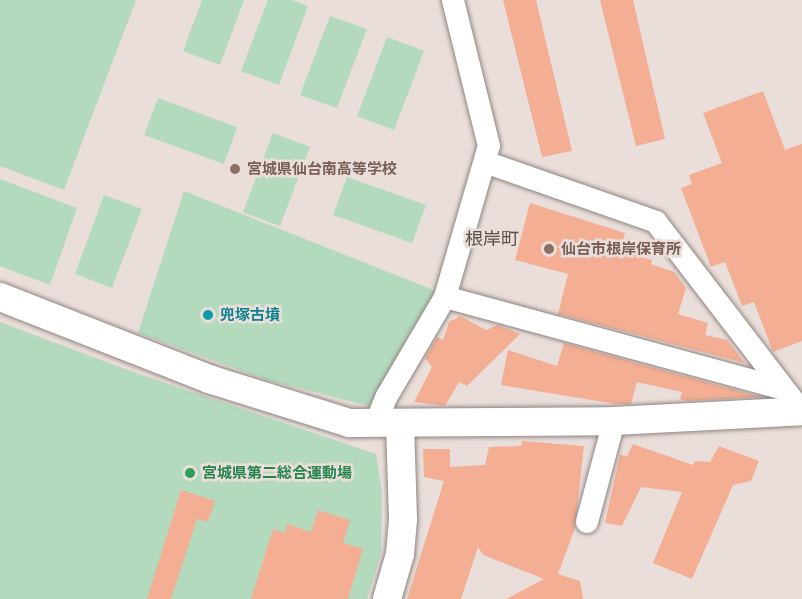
<!DOCTYPE html>
<meta charset="utf-8">
<style>
body{margin:0}
#map{position:relative;width:802px;height:599px;overflow:hidden;background:#e9deda;font-family:"IBM Plex Sans","Noto Sans JP",sans-serif}
div>[style]{position:absolute}
[style*='--x']{left:calc(var(--x)*1px);top:calc(var(--y)*1px);width:calc(var(--w)*1px);rotate:calc(var(--a)*1deg)}
.green>*{inset:0;background:#b4dabe}
.building>*{inset:0;background:#f3ae93}
.roads{filter:drop-shadow(0 0 2px #8f8581) drop-shadow(0 0 2px #8f8581)}
.minor>*{height:22px;margin:-11px;padding:0 11px;transform-origin:11px;border-radius:11px;background:#fff}
.tertiary>*{height:28px;margin:-14px;padding:0 14px;transform-origin:14px;border-radius:14px;background:#fff}
.dots>*{width:16px;height:16px;translate:-50% -50%;box-sizing:border-box;border:3px solid #e9deda;border-radius:50%}
span{translate:-50% -50%;white-space:nowrap;text-align:center;line-height:1.15;-webkit-text-stroke:5px #e9deda;paint-order:stroke}
.education-label{font-size:15px;color:#785e54;font-weight:700}
.left{translate:0 -50%;text-align:left}
.culture-label{font-size:15px;color:#0d838f;font-weight:700}
.leisure-label{font-size:15px;color:#27864d;font-weight:700}
.quarter-label{font-size:18px;color:#5a514d}
</style>
<div id="map">
<div class="green">
<i style="clip-path:polygon(0 0,136px 0,64px 190px,0 166px)"></i>
<i style="clip-path:polygon(202px 0,244px 0,220px 65px,183px 51px)"></i>
<i style="clip-path:polygon(268px 0,292px 0,308px 6px,279px 85px,241px 71px)"></i>
<i style="clip-path:polygon(330px 16px,367px 29px,337px 108px,300px 95px)"></i>
<i style="clip-path:polygon(387px 37px,424px 51px,394px 130px,357px 116px)"></i>
<i style="clip-path:polygon(158px 98px,237px 127px,224px 164px,144px 135px)"></i>
<i style="clip-path:polygon(273px 133px,310px 147px,280px 226px,243px 212px)"></i>
<i style="clip-path:polygon(347px 177px,426px 205px,412px 243px,333px 215px)"></i>
<i style="clip-path:polygon(0 179px,77px 208px,50px 285px,0 266px)"></i>
<i style="clip-path:polygon(184px 191px,436px 291px,434px 303px,369px 406px,267px 380px,138px 333px)"></i>
<i style="clip-path:polygon(104px 195px,142px 209px,112px 288px,75px 274px)"></i>
<i style="clip-path:polygon(0 322px,133px 372px,376px 454px,382px 492px,381px 554px,367px 599px,0 599px)"></i>
</div>
<div class="building">
<i style="clip-path:polygon(503px 0,536px 0,572px 151px,542px 157px)"></i>
<i style="clip-path:polygon(600px 0,633px 0,665px 139px,636px 146px)"></i>
<i style="clip-path:polygon(763px 91px,785px 150px,802px 144px,802px 341px,773px 352px,754px 302px,742px 306px,725px 262px,711px 267px,681px 188px,692px 184px,689px 175px,722px 163px,703px 113px)"></i>
<i style="clip-path:polygon(530px 203px,625px 233px,620px 251px,652px 260px,651px 264px,674px 272px,686px 288px,678px 314px,708px 323px,705px 335px,727px 340px,745px 363px,558px 314px,568px 274px,515px 260px)"></i>
<i style="clip-path:polygon(460px 316px,486px 330px,498px 325px,520px 334px,467px 386px,459px 382px,445px 406px,414px 402px,432px 367px,425px 358px,437px 337px,443px 340px,449px 322px)"></i>
<i style="clip-path:polygon(564px 343px,761px 397px,687px 401px,680px 399px,682px 392px,637px 382px,631px 404px,616px 404px,501px 385px,508px 350px,557px 366px)"></i>
<i style="clip-path:polygon(522px 441px,584px 446px,575px 528px,558px 574px,580px 581px,583px 599px,506px 599px,544px 579px,483px 555px,478px 547px,461px 599px,407px 599px,444px 481px,424px 477px,423px 449px,450px 449px,450px 467px,485px 465px,489px 447px,521px 446px)"></i>
<i style="clip-path:polygon(633px 444px,693px 465px,695px 461px,710px 462px,719px 446px,759px 461px,751px 481px,733px 485px,692px 579px,653px 563px,682px 492px,641px 487px,622px 526px,605px 523px,620px 455px,627px 456px)"></i>
<i style="clip-path:polygon(181px 490px,215px 501px,208px 522px,197px 519px,171px 599px,147px 599px)"></i>
<i style="clip-path:polygon(318px 510px,350px 520px,343px 543px,363px 549px,348px 599px,251px 599px,273px 529px,285px 533px,287px 524px,311px 532px)"></i>
</div>
<div class="roads">
<div class="minor">
<i style="--x:485;--y:162;--w:181;--a:19.3"></i>
<i style="--x:656;--y:222;--w:238;--a:52.5"></i>
<i style="--x:445;--y:297;--w:348;--a:15.2"></i>
<i style="--x:375;--y:425;--w:31;--a:-68"></i>
<i style="--x:387;--y:396;--w:115;--a:-59.6"></i>
<i style="--x:445;--y:297;--w:157;--a:-73.8"></i>
<i style="--x:489;--y:146;--w:150;--a:-103.9"></i>
<i style="--x:587;--y:522;--w:105;--a:-75"></i>
</div>
<div class="tertiary">
<i style="--x:0;--y:297;--w:225;--a:21.4"></i>
<i style="--x:209;--y:379;--w:147;--a:17.4"></i>
<i style="--x:349;--y:423;--w:265;--a:-0.4"></i>
<i style="--x:614;--y:421;--w:188;--a:-3"></i>
<i style="--x:387;--y:599;--w:47;--a:-73.9"></i>
<i style="--x:400;--y:554;--w:35;--a:-85"></i>
<i style="--x:403;--y:519;--w:96;--a:-91.8"></i>
</div>
</div>
<div class="dots">
<i style="left:235px;top:169px;background:#8d6e63"></i>
<i style="left:549px;top:249px;background:#8d6e63"></i>
<i style="left:208px;top:315px;background:#0f9aa8"></i>
<i style="left:190px;top:473px;background:#2e9e5b"></i>
</div>
<div class="education-label">
<span class="left" style="left:247px;top:169px">宮城県仙台南高等学校</span>
<span class="left" style="left:561px;top:249px">仙台市根岸保育所</span>
</div>
<div class="culture-label">
<span class="left" style="left:220px;top:315px">兜塚古墳</span>
</div>
<div class="leisure-label">
<span class="left" style="left:202px;top:473px">宮城県第二総合運動場</span>
</div>
<div class="quarter-label">
<span style="left:492px;top:239px">根岸町</span>
</div>
</div>
